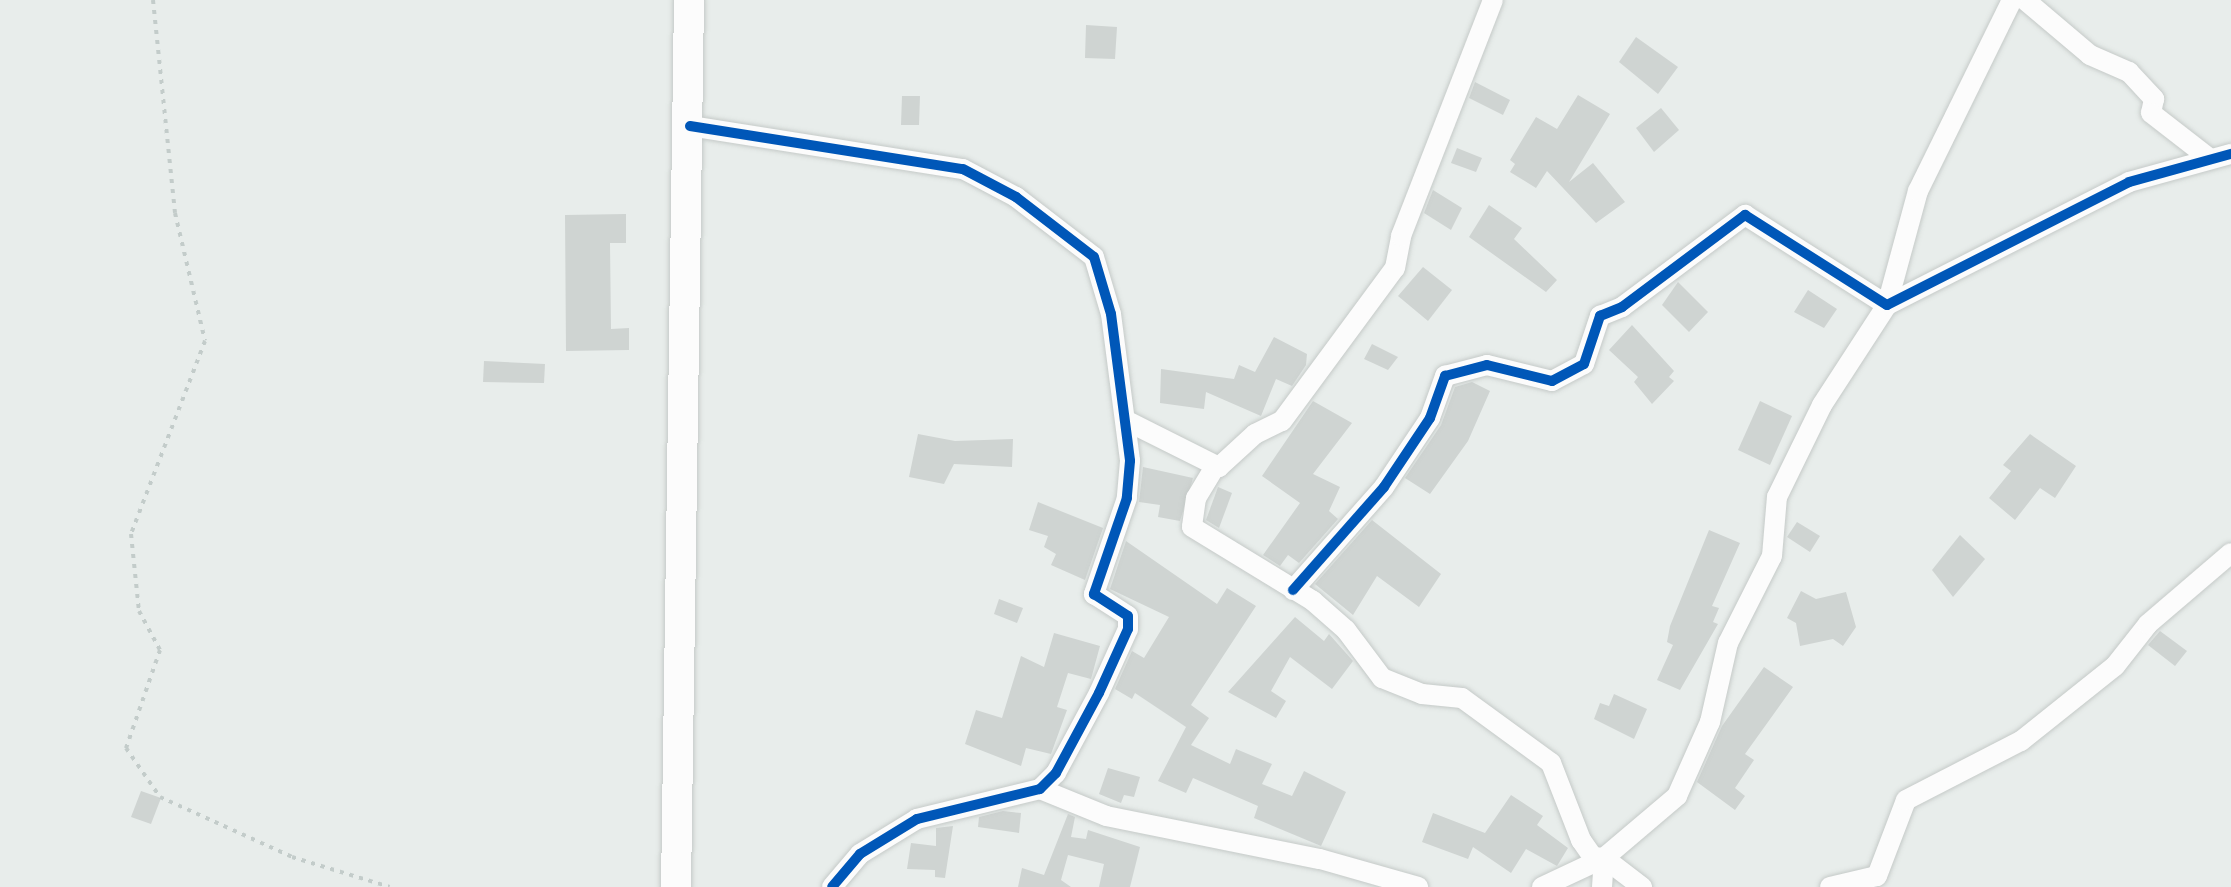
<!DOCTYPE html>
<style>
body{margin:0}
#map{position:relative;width:2231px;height:887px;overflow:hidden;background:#e8edeb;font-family:"Sofia Sans Condensed",sans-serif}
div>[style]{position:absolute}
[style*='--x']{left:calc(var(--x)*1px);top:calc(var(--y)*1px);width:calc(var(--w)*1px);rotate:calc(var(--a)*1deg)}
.building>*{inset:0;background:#cfd4d2}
.path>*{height:4px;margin-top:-2px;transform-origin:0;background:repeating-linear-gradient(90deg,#c3ccca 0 4px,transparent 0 10px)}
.roads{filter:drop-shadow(0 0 2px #c5cac8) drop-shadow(0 0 2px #c5cac8)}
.street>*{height:20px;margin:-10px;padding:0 10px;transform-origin:10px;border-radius:10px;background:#fcfcfc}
.secondary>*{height:30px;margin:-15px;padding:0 15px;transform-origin:15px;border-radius:15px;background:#fcfcfc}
.cycleway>*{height:10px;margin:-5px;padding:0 5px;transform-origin:5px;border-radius:5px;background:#0057b8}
span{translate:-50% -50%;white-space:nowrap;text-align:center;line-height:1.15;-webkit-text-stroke:7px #f7fbf9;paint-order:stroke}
</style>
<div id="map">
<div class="building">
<i style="clip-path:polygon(1086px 25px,1117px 27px,1115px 59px,1085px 58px)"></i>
<i style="clip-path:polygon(1636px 37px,1678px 67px,1658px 94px,1619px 62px)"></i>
<i style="clip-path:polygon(1475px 82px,1510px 100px,1503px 115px,1469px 98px)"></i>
<i style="clip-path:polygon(1578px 95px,1610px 114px,1569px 182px,1593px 163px,1625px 202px,1596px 223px,1547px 171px,1536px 188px,1510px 172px,1515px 164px,1510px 160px,1536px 117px,1557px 129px)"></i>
<i style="clip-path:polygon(902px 96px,920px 96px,919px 125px,901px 125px)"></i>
<i style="clip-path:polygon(1661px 108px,1679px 130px,1654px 152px,1636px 128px)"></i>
<i style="clip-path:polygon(1457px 148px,1482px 158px,1476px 172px,1451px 163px)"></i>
<i style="clip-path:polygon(1433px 190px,1462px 208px,1451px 230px,1424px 213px)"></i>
<i style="clip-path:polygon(1489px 205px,1522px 228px,1514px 239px,1557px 280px,1546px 292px,1469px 237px)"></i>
<i style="clip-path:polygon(626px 214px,626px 243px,610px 243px,611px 329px,629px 328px,629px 350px,566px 351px,565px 215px)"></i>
<i style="clip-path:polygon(1423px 267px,1452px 290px,1428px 321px,1398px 296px)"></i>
<i style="clip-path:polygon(1678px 282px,1708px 312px,1689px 332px,1662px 305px)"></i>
<i style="clip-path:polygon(1808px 290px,1837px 309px,1824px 328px,1794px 312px)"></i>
<i style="clip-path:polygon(1632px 325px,1674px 371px,1669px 377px,1674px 381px,1652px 404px,1634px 382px,1638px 377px,1609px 350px)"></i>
<i style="clip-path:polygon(1274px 337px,1307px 354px,1306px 365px,1292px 386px,1276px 379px,1261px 416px,1206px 392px,1204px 409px,1160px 403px,1161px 369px,1234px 379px,1239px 365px,1255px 372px)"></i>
<i style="clip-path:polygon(1372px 344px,1398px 357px,1388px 370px,1364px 359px)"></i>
<i style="clip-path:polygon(484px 361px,545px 364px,544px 383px,483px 382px)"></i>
<i style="clip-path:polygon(1472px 382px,1490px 391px,1468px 441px,1430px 494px,1405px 478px,1441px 425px,1455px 387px)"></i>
<i style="clip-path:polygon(1313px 401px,1352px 423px,1313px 474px,1340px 487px,1329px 511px,1338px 519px,1299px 563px,1288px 555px,1280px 566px,1263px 555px,1300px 503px,1262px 476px)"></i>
<i style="clip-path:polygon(1760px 401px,1792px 416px,1770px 465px,1738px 450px)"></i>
<i style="clip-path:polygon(918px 434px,955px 441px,1013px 439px,1012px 467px,954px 464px,944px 484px,909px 477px)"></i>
<i style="clip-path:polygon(2030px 434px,2076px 466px,2055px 498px,2040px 488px,2015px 520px,1989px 498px,2011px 471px,2003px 465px)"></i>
<i style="clip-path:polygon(1143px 467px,1193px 478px,1180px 521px,1158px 517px,1160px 505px,1139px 502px)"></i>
<i style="clip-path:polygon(1218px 487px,1232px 493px,1219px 528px,1206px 520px)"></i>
<i style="clip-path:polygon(1038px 502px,1103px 528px,1085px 580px,1051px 565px,1056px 554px,1044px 547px,1048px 536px,1029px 530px)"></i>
<i style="clip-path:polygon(1372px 520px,1441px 574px,1419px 607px,1377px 576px,1353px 615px,1315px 584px)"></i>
<i style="clip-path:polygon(1797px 522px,1820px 536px,1810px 552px,1787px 537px)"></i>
<i style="clip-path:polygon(1709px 530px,1740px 543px,1712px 606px,1719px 608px,1713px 622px,1718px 624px,1680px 690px,1657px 680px,1673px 645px,1667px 642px,1670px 626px)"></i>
<i style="clip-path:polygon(1960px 535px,1985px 559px,1953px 597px,1932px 570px)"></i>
<i style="clip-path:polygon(1126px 541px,1217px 604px,1227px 588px,1256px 606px,1191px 705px,1209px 718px,1191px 745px,1230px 764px,1236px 749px,1272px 764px,1262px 784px,1292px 796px,1304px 771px,1346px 792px,1321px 846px,1254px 818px,1258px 806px,1193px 778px,1186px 793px,1158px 781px,1186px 727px,1135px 693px,1132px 699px,1115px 689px,1132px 651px,1144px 658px,1169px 617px,1110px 589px)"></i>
<i style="clip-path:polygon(1801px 591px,1816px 599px,1846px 592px,1856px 627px,1843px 646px,1833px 639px,1800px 646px,1796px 623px,1787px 618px)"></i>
<i style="clip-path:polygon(999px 599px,1023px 608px,1017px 623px,994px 614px)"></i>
<i style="clip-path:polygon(1295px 617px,1324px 641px,1329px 634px,1353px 661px,1332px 689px,1290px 657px,1271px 691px,1286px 701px,1276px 718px,1228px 692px)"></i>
<i style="clip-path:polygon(2160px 631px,2187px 651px,2175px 666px,2148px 645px)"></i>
<i style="clip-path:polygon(1054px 633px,1100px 646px,1091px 679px,1068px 673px,1057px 707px,1067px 710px,1051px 754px,1026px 748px,1021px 766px,965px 744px,976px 710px,1002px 718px,1021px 656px,1044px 667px)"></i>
<i style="clip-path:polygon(1764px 667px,1793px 687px,1745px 754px,1754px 760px,1735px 788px,1745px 796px,1735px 810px,1697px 782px,1722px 726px)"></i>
<i style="clip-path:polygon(1614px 694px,1647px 709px,1634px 739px,1594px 719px,1600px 703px,1609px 706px)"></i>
<i style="clip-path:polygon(1108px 768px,1140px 777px,1134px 797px,1124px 795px,1121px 803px,1099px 794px)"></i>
<i style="clip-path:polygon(141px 791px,161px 798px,151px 824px,131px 817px)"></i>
<i style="clip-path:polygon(1511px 795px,1543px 816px,1537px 825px,1568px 848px,1557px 866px,1526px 849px,1511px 873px,1473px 847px,1468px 859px,1422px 842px,1433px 813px,1485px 833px)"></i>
<i style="clip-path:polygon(1003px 811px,1021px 813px,1019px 833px,978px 827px,979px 817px)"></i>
<i style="clip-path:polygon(1068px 814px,1075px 817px,1071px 837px,1086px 839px,1088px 830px,1140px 847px,1130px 887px,1099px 887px,1104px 864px,1068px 855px,1061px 880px,1071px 887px,1018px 887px,1022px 868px,1044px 875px)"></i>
<i style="clip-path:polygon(953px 826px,945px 878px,935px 877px,935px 870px,907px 869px,911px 843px,936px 846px,936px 828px)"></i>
</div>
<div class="path">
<i style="--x:153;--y:0;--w:214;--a:84.1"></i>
<i style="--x:175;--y:213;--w:131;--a:76.8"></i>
<i style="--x:205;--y:341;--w:207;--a:111"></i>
<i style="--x:131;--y:534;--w:77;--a:84.1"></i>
<i style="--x:139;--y:611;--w:44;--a:61.7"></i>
<i style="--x:160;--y:650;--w:104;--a:109.1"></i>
<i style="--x:126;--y:748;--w:60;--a:55.2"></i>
<i style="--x:160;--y:797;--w:145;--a:24.4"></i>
<i style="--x:292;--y:857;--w:102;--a:17"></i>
</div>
<div class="roads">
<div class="street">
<i style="--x:2025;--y:0;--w:85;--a:40.2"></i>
<i style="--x:2090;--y:55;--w:43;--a:23.6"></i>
<i style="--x:2129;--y:72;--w:37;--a:47"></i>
<i style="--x:2154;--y:99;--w:14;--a:102"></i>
<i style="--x:2151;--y:113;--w:73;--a:37.8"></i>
<i style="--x:690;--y:126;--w:276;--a:9"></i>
<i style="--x:963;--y:169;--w:60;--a:27.8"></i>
<i style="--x:1016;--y:197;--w:98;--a:37.6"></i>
<i style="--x:1094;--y:257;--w:59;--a:73.4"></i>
<i style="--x:1111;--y:314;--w:148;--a:82.6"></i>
<i style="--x:1130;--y:461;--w:37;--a:95"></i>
<i style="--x:1127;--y:498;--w:102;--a:109"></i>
<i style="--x:1094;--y:594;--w:40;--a:32.9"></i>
<i style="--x:1128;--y:616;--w:13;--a:90"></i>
<i style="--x:1128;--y:629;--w:70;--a:114.4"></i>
<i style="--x:1099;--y:693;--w:91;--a:118.3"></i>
<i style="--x:1056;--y:773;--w:23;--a:135"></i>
<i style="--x:1040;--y:789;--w:127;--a:166.3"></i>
<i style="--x:917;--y:819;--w:67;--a:148.4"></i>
<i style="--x:860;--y:854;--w:43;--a:130.3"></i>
<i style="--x:1127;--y:421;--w:103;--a:26.6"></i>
<i style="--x:1219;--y:467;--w:49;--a:-42.5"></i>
<i style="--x:1255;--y:434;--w:30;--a:-26"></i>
<i style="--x:1282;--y:421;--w:190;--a:-53.6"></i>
<i style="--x:1395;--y:268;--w:33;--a:-79"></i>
<i style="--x:1401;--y:236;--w:253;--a:-68.7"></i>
<i style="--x:1216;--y:465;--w:39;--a:121"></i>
<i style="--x:1196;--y:498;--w:29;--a:98"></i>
<i style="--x:1192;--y:527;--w:142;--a:31.4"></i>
<i style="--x:1313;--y:601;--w:44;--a:41.3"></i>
<i style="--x:1346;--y:630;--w:60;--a:53.1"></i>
<i style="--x:1382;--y:678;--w:43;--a:21.8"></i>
<i style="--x:1422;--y:694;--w:40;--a:5.7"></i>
<i style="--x:1462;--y:698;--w:110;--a:36.1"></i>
<i style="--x:1551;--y:763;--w:83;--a:68.7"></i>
<i style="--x:1581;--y:840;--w:21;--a:55"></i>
<i style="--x:1593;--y:857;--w:11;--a:5"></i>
<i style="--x:1604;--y:858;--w:48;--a:37.3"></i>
<i style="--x:1293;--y:590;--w:137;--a:-48.5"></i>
<i style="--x:1384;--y:487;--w:83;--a:-56.3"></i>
<i style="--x:1430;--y:418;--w:45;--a:-70.3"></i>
<i style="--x:1445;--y:376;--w:43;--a:-14.7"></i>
<i style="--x:1487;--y:365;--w:67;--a:13.8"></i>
<i style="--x:1552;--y:381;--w:36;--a:-28"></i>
<i style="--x:1584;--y:364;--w:51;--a:-71.6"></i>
<i style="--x:1600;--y:316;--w:24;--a:-22"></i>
<i style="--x:1622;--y:307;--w:154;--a:-36.8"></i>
<i style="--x:1745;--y:215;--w:168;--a:32.4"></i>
<i style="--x:1887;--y:305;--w:271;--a:-26.9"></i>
<i style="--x:2129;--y:182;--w:106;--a:-15.4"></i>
<i style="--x:1040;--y:789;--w:71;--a:22.2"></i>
<i style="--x:1106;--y:816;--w:218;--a:11.4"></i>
<i style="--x:1320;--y:859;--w:102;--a:15.9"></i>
<i style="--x:1542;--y:887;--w:68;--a:-25.1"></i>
<i style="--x:1602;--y:887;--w:29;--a:-86"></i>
<i style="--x:1604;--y:858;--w:96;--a:-40.3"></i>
<i style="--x:1677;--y:796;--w:81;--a:-66"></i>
<i style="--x:1710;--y:722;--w:81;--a:-77.2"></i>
<i style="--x:1728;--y:643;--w:97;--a:-63.2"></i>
<i style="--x:1772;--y:556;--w:59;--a:-85.2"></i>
<i style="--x:1777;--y:497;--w:102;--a:-63.9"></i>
<i style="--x:1822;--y:405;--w:119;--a:-57"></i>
<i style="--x:1887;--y:305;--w:118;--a:-74.8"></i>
<i style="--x:1918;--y:191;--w:213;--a:-63.8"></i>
<i style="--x:1830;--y:887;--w:48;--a:-13.2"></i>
<i style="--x:1877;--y:876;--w:81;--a:-69.1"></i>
<i style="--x:1906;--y:800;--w:129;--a:-27.2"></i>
<i style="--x:2021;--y:741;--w:120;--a:-38.6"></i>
<i style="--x:2115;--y:666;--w:53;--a:-51.8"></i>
<i style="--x:2148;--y:624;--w:109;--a:-40.5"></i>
</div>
<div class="secondary">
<i style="--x:676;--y:887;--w:887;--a:-89.16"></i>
</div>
</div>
<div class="cycleway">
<i style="--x:690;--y:126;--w:276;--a:9"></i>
<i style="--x:963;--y:169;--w:60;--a:27.8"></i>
<i style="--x:1016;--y:197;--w:98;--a:37.6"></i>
<i style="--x:1094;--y:257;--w:59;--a:73.4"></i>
<i style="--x:1111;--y:314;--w:148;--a:82.6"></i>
<i style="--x:1130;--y:461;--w:37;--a:95"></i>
<i style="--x:1127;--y:498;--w:102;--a:109"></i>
<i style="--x:1094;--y:594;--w:40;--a:32.9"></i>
<i style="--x:1128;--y:616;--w:13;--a:90"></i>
<i style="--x:1128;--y:629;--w:70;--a:114.4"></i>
<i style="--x:1099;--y:693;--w:91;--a:118.3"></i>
<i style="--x:1056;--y:773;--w:23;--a:135"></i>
<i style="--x:1040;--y:789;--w:127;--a:166.3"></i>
<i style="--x:917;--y:819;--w:67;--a:148.4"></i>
<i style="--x:860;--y:854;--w:43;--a:130.3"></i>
<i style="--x:1293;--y:590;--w:137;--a:-48.5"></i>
<i style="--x:1384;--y:487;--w:83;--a:-56.3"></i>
<i style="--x:1430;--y:418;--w:45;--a:-70.3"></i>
<i style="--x:1445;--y:376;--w:43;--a:-14.7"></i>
<i style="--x:1487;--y:365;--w:67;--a:13.8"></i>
<i style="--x:1552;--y:381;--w:36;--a:-28"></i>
<i style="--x:1584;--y:364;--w:51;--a:-71.6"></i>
<i style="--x:1600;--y:316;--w:24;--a:-22"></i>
<i style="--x:1622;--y:307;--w:154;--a:-36.8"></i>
<i style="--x:1745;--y:215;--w:168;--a:32.4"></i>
<i style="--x:1887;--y:305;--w:271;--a:-26.9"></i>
<i style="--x:2129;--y:182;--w:106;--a:-15.4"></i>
</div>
</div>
